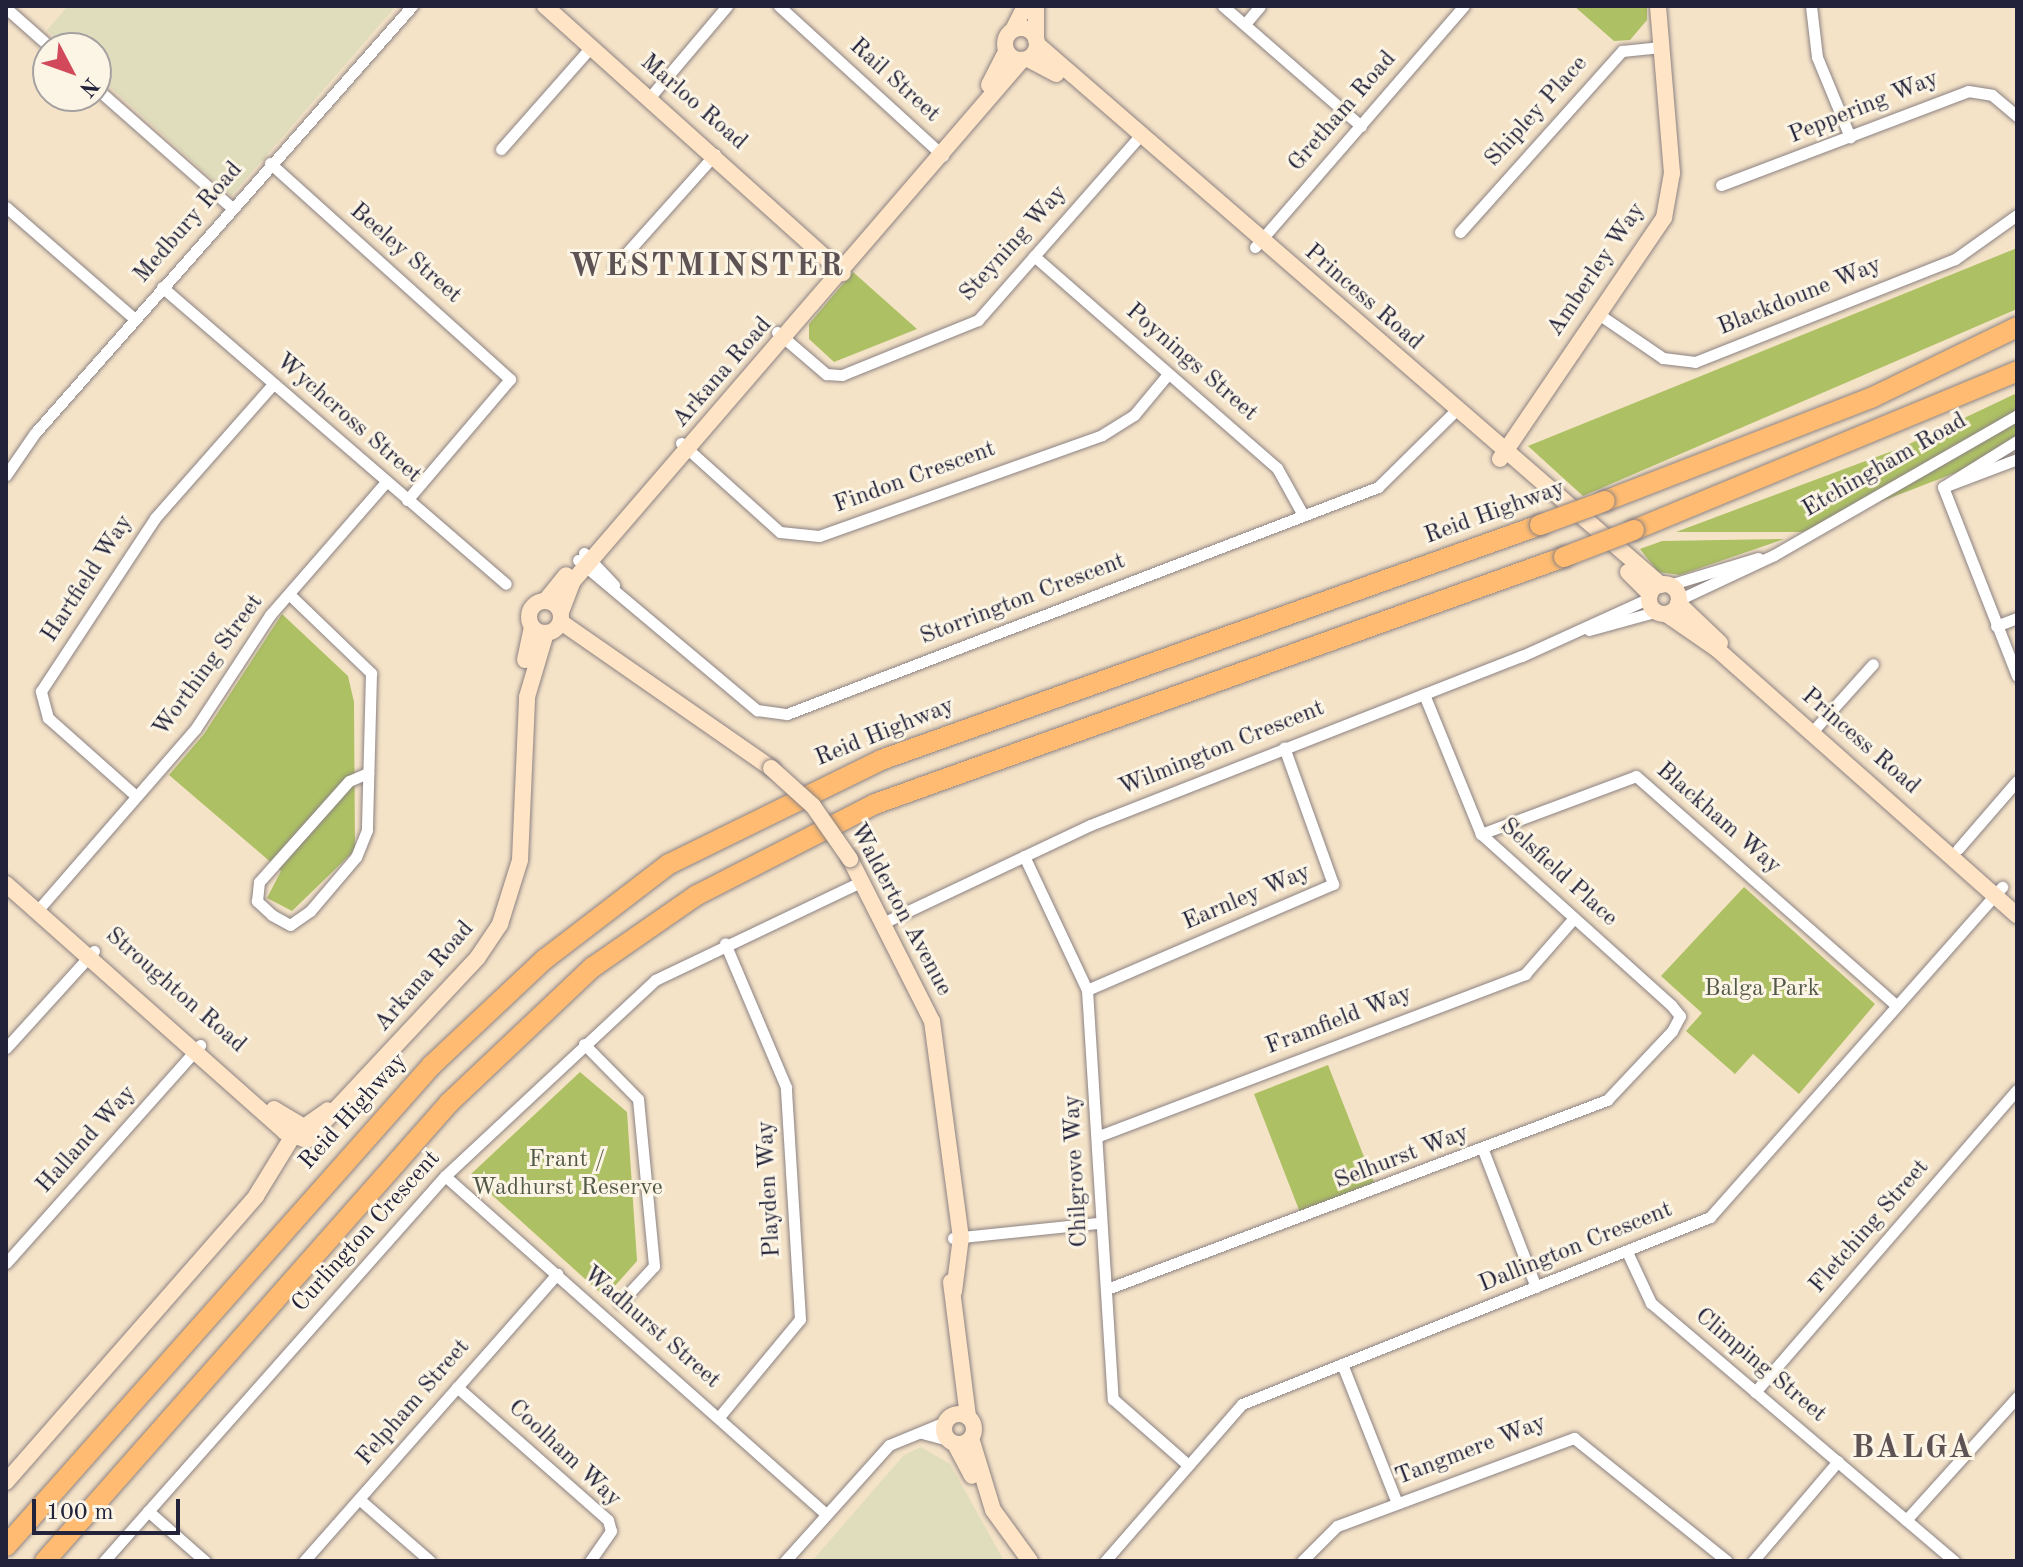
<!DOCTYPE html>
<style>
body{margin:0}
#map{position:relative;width:2023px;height:1567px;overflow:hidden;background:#f5e3c8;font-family:"Old Standard TT",serif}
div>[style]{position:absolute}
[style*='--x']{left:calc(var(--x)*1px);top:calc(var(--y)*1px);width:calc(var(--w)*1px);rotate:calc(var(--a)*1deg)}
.built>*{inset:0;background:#dfddbb}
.green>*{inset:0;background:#adc063}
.roads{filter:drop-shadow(0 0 2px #8c8282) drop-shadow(0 0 2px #8c8282)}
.street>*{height:11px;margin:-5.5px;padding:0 5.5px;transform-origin:5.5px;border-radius:5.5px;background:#fff}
.secondary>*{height:16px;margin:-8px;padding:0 8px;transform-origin:8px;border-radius:8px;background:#ffe4c6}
.secondary>.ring{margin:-8px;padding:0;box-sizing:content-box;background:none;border:16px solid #ffe4c6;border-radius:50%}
.highway>*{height:20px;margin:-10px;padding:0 10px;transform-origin:10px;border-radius:10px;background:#febb71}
.bridges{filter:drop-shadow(0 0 2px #8c8282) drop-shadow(0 0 2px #8c8282)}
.secondary-bridge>*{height:16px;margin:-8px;padding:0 8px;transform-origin:8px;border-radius:8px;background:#ffe4c6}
.highway-bridge>*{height:20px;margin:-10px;padding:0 10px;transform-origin:10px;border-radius:10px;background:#febb71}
span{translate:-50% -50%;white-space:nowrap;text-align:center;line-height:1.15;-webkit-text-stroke:6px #fcf5e5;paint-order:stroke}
.street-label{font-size:24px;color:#22223b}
.park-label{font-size:24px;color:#535949}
.district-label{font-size:32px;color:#5e5254;font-weight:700;letter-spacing:2px}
.frame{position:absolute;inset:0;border:8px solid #22223b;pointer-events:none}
.north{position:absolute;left:32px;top:32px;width:80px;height:80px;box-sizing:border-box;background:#fcf5e5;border:2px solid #a5a1a1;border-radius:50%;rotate:131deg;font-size:22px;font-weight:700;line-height:32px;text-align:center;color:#22223b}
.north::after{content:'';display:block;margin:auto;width:28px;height:36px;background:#d1495b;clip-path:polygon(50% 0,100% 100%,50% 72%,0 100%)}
.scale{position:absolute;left:32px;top:1499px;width:148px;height:36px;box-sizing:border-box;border:4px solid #22223b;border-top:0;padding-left:10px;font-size:24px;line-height:28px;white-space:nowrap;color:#22223b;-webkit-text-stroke:6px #fcf5e5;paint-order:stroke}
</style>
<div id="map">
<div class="built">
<i style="clip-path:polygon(68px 6px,396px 6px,231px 196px,96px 74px,96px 48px,67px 48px,47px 30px)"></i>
<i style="clip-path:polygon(921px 1447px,950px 1464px,1004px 1561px,812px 1561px,904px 1455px)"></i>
</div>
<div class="green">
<i style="clip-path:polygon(1574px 6px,1647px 6px,1647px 20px,1630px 40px,1614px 41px)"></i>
<i style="clip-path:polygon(2017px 248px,2017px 309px,1583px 496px,1528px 446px)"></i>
<i style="clip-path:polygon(853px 272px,917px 329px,834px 362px,809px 339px,809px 324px)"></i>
<i style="clip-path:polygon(2017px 393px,2017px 449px,1802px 532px,1676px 532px,1903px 447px)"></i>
<i style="clip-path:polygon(1784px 539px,1680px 575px,1658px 572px,1640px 549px,1662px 541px)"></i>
<i style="clip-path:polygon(282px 614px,348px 676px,354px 702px,355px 850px,292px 911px,267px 898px,281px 871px,169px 775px,204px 734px)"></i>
<i style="clip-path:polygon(1744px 887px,1875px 1004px,1799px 1094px,1753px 1054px,1735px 1074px,1686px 1031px,1702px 1013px,1661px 976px)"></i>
<i style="clip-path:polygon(1328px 1065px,1375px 1185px,1301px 1215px,1254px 1094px)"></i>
<i style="clip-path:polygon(580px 1072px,627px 1112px,637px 1261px,605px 1297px,470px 1175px)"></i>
</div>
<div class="roads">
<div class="street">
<i style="--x:779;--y:6;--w:222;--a:42.4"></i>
<i style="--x:1223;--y:6;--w:183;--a:41"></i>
<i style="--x:1811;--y:6;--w:51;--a:83.3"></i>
<i style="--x:1817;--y:57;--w:87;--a:67.6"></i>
<i style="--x:6;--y:8;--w:60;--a:41.6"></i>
<i style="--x:1245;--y:24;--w:23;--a:-50"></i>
<i style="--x:96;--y:88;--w:180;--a:41.4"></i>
<i style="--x:650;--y:97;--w:119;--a:-49.8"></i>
<i style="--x:501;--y:149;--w:136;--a:-48.6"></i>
<i style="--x:270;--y:163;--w:323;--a:42"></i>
<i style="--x:510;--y:379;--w:159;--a:130.4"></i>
<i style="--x:1721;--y:185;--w:264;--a:-20.8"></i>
<i style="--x:1968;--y:91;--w:24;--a:9"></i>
<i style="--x:1992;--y:95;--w:33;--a:40"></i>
<i style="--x:6;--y:207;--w:171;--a:41"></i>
<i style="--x:1460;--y:232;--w:243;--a:-48.2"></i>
<i style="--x:1622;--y:51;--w:39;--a:-6"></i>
<i style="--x:1255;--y:247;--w:319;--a:-49.1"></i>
<i style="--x:1034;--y:256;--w:322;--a:41.1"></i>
<i style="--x:1277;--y:468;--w:54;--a:61"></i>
<i style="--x:615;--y:266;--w:150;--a:-48.2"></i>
<i style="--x:162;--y:287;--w:454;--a:40.8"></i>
<i style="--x:1597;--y:313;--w:80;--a:34.3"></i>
<i style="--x:1663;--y:358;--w:32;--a:7"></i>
<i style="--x:1695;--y:362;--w:280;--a:-21.6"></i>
<i style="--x:1955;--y:259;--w:76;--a:-35.4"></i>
<i style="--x:777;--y:332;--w:65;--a:40.6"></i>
<i style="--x:826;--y:374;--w:16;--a:4"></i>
<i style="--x:842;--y:375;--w:147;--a:-22"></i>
<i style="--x:978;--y:320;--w:244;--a:-48.7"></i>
<i style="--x:2017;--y:441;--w:87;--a:148.1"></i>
<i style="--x:1943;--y:487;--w:79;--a:-20.7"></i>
<i style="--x:681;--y:443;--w:133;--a:42"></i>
<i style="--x:780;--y:532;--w:39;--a:6"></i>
<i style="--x:819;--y:536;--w:300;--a:-19.6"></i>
<i style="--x:1102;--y:435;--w:38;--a:-32"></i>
<i style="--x:1134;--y:415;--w:53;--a:-50.3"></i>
<i style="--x:6;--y:475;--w:51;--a:-55.4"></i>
<i style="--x:35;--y:433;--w:570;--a:-48.56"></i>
<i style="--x:1943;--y:487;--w:203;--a:68.6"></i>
<i style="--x:584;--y:553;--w:44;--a:46.8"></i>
<i style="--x:578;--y:560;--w:234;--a:40"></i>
<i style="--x:757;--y:710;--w:30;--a:8"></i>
<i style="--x:787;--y:714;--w:633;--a:-21.01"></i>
<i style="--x:1378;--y:487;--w:108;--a:-44.6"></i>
<i style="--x:1669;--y:585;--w:93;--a:-16.9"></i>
<i style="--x:289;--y:594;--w:114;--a:43.9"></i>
<i style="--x:371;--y:673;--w:157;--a:91.5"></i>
<i style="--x:367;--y:830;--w:29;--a:112"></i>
<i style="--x:356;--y:857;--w:71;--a:130.4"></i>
<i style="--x:310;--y:911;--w:24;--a:145"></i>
<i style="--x:290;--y:925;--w:21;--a:-151"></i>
<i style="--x:272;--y:915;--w:21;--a:-137"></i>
<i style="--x:257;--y:901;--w:19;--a:-84"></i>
<i style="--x:259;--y:882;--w:135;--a:-48.3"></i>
<i style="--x:349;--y:781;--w:21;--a:-23"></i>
<i style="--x:1678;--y:600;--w:106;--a:-25.1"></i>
<i style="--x:1774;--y:555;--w:280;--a:-29.9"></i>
<i style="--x:1996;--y:626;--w:22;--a:-21"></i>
<i style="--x:1589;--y:630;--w:68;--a:-15.3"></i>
<i style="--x:1812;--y:732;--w:91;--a:-48.1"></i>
<i style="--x:136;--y:796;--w:118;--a:-138.4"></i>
<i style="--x:48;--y:718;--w:28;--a:-105"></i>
<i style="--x:41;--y:691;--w:207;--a:-56.6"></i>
<i style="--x:155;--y:518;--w:179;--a:-48.6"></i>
<i style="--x:1481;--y:834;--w:165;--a:-20.5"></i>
<i style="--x:1636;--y:776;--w:346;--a:41.4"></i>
<i style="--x:1958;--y:849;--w:90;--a:-49.1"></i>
<i style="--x:1024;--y:856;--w:148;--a:64.8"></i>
<i style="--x:1087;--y:990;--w:410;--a:86.4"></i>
<i style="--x:1113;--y:1399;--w:100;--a:41.3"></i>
<i style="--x:37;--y:911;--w:242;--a:-49"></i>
<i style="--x:196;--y:728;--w:135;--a:-56.8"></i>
<i style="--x:270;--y:615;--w:176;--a:-48.9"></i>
<i style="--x:885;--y:922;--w:227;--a:-25.3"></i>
<i style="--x:1090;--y:825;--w:464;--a:-21.4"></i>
<i style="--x:1522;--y:656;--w:140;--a:-24.5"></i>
<i style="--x:1087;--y:990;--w:268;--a:-23.3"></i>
<i style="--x:1333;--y:884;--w:145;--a:-109.7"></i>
<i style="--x:584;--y:1044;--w:77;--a:45.5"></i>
<i style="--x:638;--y:1099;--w:168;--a:84.5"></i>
<i style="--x:654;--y:1266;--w:50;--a:132.6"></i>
<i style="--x:6;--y:1048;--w:131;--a:-47.8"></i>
<i style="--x:1099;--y:1136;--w:456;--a:-20.8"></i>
<i style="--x:1525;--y:974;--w:74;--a:-48.8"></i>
<i style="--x:1483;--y:1150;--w:147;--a:68.9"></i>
<i style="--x:445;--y:1176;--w:509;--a:41.58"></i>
<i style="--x:953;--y:1238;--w:147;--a:-5.9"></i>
<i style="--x:1628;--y:1254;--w:54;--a:64.9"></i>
<i style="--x:1651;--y:1303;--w:398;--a:40.4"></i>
<i style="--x:6;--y:1263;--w:292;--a:-48.3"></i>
<i style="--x:1107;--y:1289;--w:535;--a:-20.71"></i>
<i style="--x:1607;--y:1100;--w:95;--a:-46.7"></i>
<i style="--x:1672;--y:1031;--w:17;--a:-62"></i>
<i style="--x:1680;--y:1016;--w:14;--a:-129"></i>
<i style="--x:1671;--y:1005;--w:256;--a:-138"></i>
<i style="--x:1481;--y:834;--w:151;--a:-112.2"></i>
<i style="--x:1342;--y:1364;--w:149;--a:68.4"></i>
<i style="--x:457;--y:1387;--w:201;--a:41.4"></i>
<i style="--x:608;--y:1520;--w:11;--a:75"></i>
<i style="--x:611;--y:1531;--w:37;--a:125"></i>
<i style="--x:1755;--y:1392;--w:400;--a:-49.1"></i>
<i style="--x:719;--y:1417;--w:127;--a:-50.4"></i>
<i style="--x:800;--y:1319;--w:232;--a:-93.5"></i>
<i style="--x:786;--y:1087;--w:156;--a:-113"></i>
<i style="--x:922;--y:1433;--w:27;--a:15"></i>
<i style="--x:359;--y:1499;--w:94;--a:41.1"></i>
<i style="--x:148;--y:1511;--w:76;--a:41.3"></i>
<i style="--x:1906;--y:1520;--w:166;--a:-47.9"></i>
<i style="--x:104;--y:1561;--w:514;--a:-48.47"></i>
<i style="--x:445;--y:1176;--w:287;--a:-43"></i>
<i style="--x:655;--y:980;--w:230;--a:-25.5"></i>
<i style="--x:304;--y:1561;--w:383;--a:-48.6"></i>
<i style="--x:785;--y:1561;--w:156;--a:-48.1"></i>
<i style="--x:889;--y:1445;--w:61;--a:-22.3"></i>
<i style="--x:1105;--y:1561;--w:208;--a:-48.9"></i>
<i style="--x:1242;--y:1404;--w:504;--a:-21.78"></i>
<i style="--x:1710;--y:1217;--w:441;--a:-48.5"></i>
<i style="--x:1302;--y:1561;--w:49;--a:-45"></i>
<i style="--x:1337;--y:1526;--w:253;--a:-20.4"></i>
<i style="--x:1574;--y:1438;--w:196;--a:38.8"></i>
<i style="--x:1753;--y:1561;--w:131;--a:-49.6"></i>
</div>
<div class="secondary">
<i style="--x:545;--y:6;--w:400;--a:41.9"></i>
<i class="ring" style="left:1005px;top:28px;width:16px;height:16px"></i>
<i style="--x:1013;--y:30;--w:27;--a:-63"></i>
<i style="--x:1036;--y:40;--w:34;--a:-90"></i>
<i style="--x:1037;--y:44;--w:826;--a:40.92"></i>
<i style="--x:1028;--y:59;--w:32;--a:28"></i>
<i style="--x:989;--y:85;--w:37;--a:-63"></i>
<i style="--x:1500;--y:459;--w:292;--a:-55.8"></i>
<i style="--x:1664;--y:218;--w:46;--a:-79.9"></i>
<i style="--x:1672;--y:173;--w:168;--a:-94.8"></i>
<i style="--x:1628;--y:572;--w:31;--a:45"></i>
<i class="ring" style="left:1649px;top:584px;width:14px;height:14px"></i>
<i style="--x:546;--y:600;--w:32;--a:-51"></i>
<i class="ring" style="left:529px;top:601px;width:16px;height:16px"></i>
<i style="--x:1678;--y:603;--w:58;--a:43.6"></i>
<i style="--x:561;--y:612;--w:33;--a:-69"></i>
<i style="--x:573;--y:581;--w:688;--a:-49.25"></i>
<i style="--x:1666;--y:614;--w:62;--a:34.5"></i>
<i style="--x:1717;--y:649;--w:401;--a:41.6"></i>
<i style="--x:561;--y:622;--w:256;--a:34.8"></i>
<i style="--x:525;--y:660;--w:34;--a:-78"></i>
<i style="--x:850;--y:859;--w:182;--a:63.2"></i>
<i style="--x:932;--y:1021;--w:218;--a:82.4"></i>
<i style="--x:961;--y:1237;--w:55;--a:97.3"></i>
<i style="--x:6;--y:884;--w:373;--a:41.6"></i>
<i style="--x:285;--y:1132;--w:23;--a:20"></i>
<i style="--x:307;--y:1140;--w:250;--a:-46.9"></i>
<i style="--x:478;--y:957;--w:40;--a:-56"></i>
<i style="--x:500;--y:924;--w:67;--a:-72.6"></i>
<i style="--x:520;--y:860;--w:163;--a:-87.5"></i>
<i style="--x:527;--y:697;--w:67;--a:-73.5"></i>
<i style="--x:274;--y:1109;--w:35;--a:31"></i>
<i style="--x:304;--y:1127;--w:29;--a:-35"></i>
<i style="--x:951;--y:1282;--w:136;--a:82.8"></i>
<i class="ring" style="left:944px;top:1414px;width:14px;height:14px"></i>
<i style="--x:971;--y:1438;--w:75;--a:73"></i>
<i style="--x:993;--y:1510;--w:63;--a:54"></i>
<i style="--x:955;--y:1444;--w:36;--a:62"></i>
<i style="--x:6;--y:1482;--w:380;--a:-48.8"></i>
<i style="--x:256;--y:1196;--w:76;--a:-58.4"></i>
</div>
<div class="highway">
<i style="--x:1605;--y:501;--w:285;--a:-21.2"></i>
<i style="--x:1871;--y:398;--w:162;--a:-25.9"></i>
<i style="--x:1634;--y:530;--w:415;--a:-22.5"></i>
<i style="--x:6;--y:1546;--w:643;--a:-48.47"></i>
<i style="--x:432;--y:1065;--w:155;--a:-43.2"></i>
<i style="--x:545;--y:959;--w:156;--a:-37.5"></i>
<i style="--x:669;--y:864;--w:236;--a:-26.1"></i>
<i style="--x:881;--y:760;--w:700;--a:-19.63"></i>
<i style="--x:45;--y:1561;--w:611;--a:-48.58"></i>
<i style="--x:449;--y:1103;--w:198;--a:-43.4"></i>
<i style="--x:593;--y:967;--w:126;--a:-34.7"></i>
<i style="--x:697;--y:895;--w:200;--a:-27.1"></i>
<i style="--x:875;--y:804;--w:732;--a:-19.72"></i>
</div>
</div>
<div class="bridges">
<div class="secondary-bridge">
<i style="--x:771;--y:768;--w:57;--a:42.1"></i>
<i style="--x:813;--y:806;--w:65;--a:55.1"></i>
</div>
<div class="highway-bridge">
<i style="--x:1540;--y:525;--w:69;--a:-20.3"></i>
<i style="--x:1564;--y:557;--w:75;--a:-21.1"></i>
</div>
</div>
<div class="street-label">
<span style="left:894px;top:81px;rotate:42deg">Rail Street</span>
<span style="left:693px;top:103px;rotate:41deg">Marloo Road</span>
<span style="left:1864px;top:108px;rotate:-22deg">Peppering Way</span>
<span style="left:1343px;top:112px;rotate:-49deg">Gretham Road</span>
<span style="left:1537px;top:112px;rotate:-48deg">Shipley Place</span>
<span style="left:189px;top:223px;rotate:-49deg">Medbury Road</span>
<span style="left:1014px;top:244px;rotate:-48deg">Steyning Way</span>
<span style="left:405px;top:254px;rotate:41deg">Beeley Street</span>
<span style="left:1597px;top:270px;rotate:-56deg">Amberley Way</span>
<span style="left:1800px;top:297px;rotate:-22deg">Blackdoune Way</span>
<span style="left:1363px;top:298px;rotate:41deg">Princess Road</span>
<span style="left:1191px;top:363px;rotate:41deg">Poynings Street</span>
<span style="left:723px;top:373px;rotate:-49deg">Arkana Road</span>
<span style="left:348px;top:419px;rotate:41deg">Wychcross Street</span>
<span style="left:1885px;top:466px;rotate:-30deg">Etchingham Road</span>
<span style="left:915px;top:478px;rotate:-20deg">Findon Crescent</span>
<span style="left:1495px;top:513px;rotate:-20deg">Reid Highway</span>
<span style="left:88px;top:579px;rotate:-57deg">Hartfield Way</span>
<span style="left:1023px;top:600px;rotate:-21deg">Storrington Crescent</span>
<span style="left:209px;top:666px;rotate:-54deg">Worthing Street</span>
<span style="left:885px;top:733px;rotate:-22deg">Reid Highway</span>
<span style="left:1860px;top:742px;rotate:41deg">Princess Road</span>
<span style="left:1222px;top:749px;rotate:-22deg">Wilmington Crescent</span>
<span style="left:1718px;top:819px;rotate:41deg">Blackham Way</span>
<span style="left:1558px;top:873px;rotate:42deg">Selsfield Place</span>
<span style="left:1247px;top:898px;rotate:-23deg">Earnley Way</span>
<span style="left:900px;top:910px;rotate:62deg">Walderton Avenue</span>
<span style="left:425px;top:977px;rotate:-49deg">Arkana Road</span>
<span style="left:175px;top:991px;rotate:41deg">Stroughton Road</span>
<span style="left:1339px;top:1021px;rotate:-21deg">Framfield Way</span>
<span style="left:354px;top:1112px;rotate:-48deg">Reid Highway</span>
<span style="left:87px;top:1140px;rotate:-48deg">Halland Way</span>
<span style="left:1402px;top:1158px;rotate:-21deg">Selhurst Way</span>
<span style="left:1077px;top:1171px;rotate:-93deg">Chilgrove Way</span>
<span style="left:770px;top:1189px;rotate:-93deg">Playden Way</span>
<span style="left:1870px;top:1227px;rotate:-49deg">Fletching Street</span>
<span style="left:367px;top:1232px;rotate:-48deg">Curlington Crescent</span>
<span style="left:1576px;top:1248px;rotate:-22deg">Dallington Crescent</span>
<span style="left:651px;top:1328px;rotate:41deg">Wadhurst Street</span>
<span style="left:1760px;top:1366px;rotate:40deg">Climping Street</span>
<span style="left:414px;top:1403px;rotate:-49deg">Felpham Street</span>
<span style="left:1471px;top:1451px;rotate:-21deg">Tangmere Way</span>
<span style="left:564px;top:1454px;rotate:43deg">Coolham Way</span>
</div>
<div class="park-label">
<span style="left:1762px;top:990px">Balga Park</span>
<span style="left:567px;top:1175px">Frant /<br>Wadhurst Reserve</span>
</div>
<div class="district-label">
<span style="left:707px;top:267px">WESTMINSTER</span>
<span style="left:1913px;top:1449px">BALGA</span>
</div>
<div class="frame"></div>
<div class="north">N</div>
<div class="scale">100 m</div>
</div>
